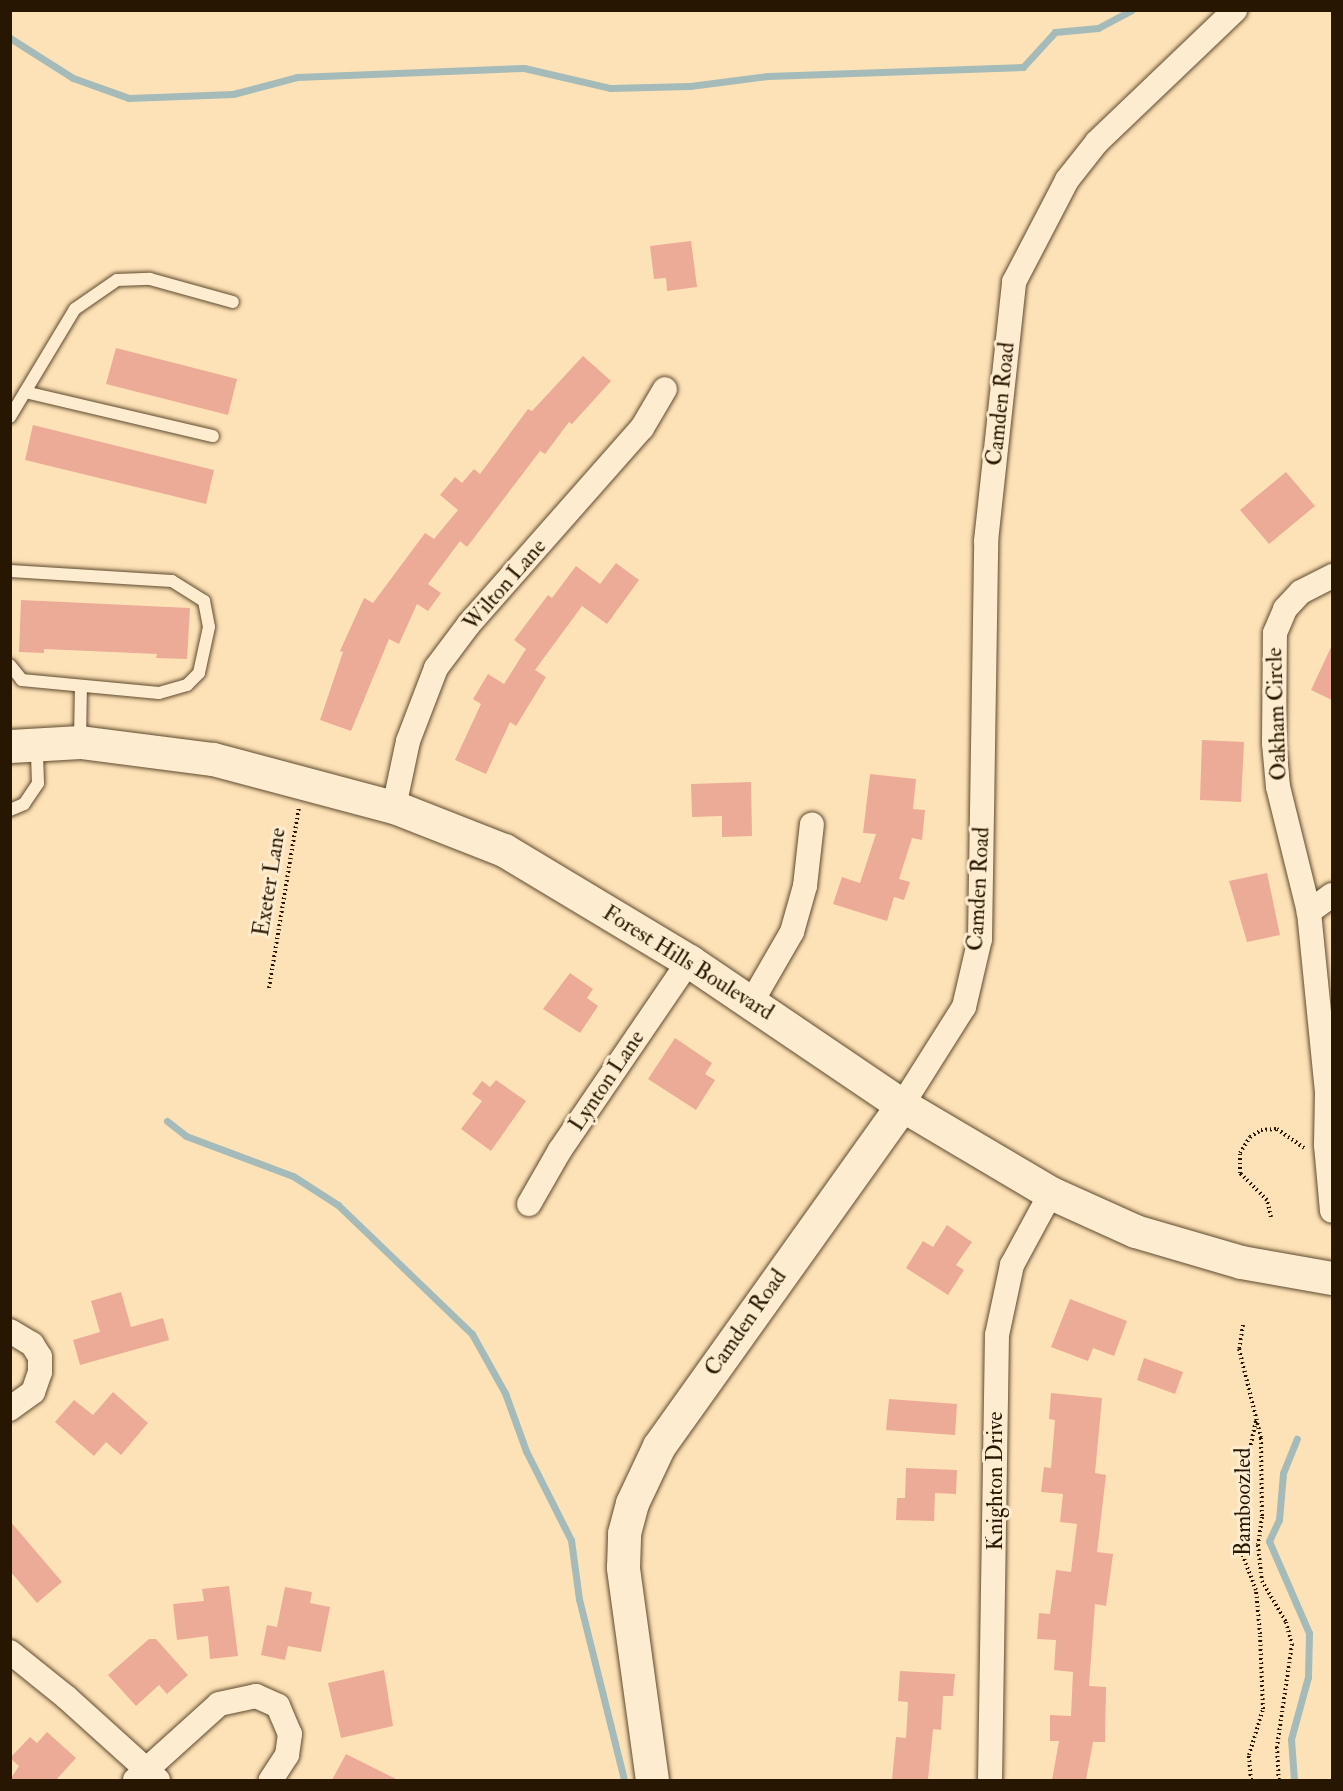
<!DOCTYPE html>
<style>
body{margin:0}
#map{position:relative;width:1343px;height:1791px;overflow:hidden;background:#fee2b7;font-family:"IM FELL Double Pica",serif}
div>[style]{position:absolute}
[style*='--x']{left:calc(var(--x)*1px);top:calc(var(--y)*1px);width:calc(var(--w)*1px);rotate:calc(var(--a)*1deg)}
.stream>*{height:7px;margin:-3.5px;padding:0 3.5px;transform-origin:3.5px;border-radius:3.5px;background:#a4bbb9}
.building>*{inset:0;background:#ecab97}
.path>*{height:4px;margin-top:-2px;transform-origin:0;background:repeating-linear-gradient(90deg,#281700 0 1.5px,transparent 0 4.5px)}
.roads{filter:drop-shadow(0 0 2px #5e4a2e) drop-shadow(0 0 2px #5e4a2e)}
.lane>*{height:12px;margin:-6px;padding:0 6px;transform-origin:6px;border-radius:6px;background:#feecd0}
.street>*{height:24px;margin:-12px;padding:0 12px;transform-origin:12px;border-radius:12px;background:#feecd0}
.secondary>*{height:33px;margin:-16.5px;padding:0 16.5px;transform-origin:16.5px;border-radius:16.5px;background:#feecd0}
span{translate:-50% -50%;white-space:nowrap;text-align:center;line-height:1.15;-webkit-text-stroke:6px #feecd0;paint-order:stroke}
.street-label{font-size:22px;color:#281700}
.frame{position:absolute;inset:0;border:12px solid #281700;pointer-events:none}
</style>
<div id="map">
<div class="stream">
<i style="--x:10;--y:38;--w:75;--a:32.4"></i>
<i style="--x:73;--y:78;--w:59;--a:19.7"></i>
<i style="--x:129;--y:98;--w:104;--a:-2.2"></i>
<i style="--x:233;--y:94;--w:66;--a:-14.9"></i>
<i style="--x:297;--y:77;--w:227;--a:-2.3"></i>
<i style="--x:524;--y:68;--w:88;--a:13.1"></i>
<i style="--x:610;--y:88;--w:80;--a:-1.4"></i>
<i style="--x:690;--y:86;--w:79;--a:-7.3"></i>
<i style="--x:768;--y:76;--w:255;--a:-2"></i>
<i style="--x:1023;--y:67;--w:47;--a:-47.6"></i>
<i style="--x:1055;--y:32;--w:43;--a:-5.3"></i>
<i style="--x:1098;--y:28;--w:38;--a:-28"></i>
<i style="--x:167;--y:1121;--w:24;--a:38"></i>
<i style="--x:186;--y:1136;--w:114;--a:20.5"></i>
<i style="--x:293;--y:1176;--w:54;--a:32.8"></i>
<i style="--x:338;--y:1205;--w:186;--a:43.9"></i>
<i style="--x:472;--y:1334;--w:68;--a:60.8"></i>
<i style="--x:505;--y:1393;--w:62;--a:70.1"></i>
<i style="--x:526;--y:1451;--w:100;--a:63.2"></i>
<i style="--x:571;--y:1540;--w:60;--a:82.3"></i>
<i style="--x:579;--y:1599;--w:187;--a:76"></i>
<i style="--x:1294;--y:1780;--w:41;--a:-94.2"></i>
<i style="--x:1291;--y:1739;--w:64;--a:-74.7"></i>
<i style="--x:1308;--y:1677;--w:44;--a:-88.7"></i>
<i style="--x:1309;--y:1633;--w:100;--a:-113.5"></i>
<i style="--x:1269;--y:1541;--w:23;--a:-65"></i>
<i style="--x:1279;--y:1520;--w:47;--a:-85.1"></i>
<i style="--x:1283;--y:1473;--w:37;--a:-68"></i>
</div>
<div class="building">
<i style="clip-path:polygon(691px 241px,697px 287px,667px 291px,666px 278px,654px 279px,650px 246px)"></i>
<i style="clip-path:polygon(116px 348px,237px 379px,228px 415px,106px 384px)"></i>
<i style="clip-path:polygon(583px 356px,611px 381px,572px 424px,569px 422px,545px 454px,540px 451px,467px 547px,460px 541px,428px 584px,441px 593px,428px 611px,417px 604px,399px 644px,389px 639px,351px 731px,320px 720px,343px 652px,340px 651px,364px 598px,373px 603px,425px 533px,434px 539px,458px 510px,440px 495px,455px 477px,462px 483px,474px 469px,480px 474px,528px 409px,532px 411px)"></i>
<i style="clip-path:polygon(33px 425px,214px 470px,206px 504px,25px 460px)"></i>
<i style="clip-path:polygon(1286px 472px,1315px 506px,1269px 544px,1240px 510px)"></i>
<i style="clip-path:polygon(616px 563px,639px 580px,607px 624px,582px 606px,535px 670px,546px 677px,516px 726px,510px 722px,486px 774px,455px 760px,481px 704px,473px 699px,488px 674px,504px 684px,526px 649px,514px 640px,548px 595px,552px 598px,576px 566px,600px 584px)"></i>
<i style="clip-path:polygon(21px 600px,190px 608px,187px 659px,156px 658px,157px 654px,44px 649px,44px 653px,19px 652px)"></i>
<i style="clip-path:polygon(1332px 645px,1332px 700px,1311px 690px)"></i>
<i style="clip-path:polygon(1202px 740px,1244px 742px,1241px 802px,1200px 800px)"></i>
<i style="clip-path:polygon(870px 774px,916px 779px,913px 809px,925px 810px,922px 840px,912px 838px,899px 879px,910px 882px,904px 900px,894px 897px,887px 921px,833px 904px,842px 877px,860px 883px,876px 834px,863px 833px)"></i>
<i style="clip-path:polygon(751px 782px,752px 836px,722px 837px,722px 816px,692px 817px,691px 784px)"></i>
<i style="clip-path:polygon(1267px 873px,1280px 935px,1247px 942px,1229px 881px)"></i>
<i style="clip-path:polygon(570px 973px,593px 989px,587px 998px,598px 1006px,580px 1033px,543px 1009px)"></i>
<i style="clip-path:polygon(675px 1038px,712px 1063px,705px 1074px,715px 1080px,696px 1110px,648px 1079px)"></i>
<i style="clip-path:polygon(496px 1080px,526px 1101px,491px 1151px,461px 1129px,482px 1101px,472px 1094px,482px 1081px,490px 1087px)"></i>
<i style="clip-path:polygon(947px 1225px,972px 1242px,956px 1265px,964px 1270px,948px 1295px,906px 1268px,923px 1241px,933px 1247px)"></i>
<i style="clip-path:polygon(121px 1292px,131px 1327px,163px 1318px,169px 1340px,80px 1365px,73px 1340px,100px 1332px,91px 1301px)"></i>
<i style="clip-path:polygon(1070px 1299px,1127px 1321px,1114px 1356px,1093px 1348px,1088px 1361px,1051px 1347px)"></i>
<i style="clip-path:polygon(1144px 1358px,1183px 1372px,1175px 1394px,1137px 1380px)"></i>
<i style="clip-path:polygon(113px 1392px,148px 1423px,121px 1455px,106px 1442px,94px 1456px,55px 1422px,74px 1400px,93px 1415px)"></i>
<i style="clip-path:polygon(1051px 1393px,1102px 1398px,1095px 1473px,1106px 1475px,1097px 1552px,1113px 1554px,1106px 1606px,1095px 1604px,1089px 1686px,1106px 1687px,1105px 1742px,1093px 1742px,1086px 1780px,1052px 1780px,1059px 1741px,1050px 1741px,1050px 1715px,1071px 1716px,1073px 1672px,1054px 1670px,1056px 1640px,1037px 1639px,1039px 1613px,1050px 1614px,1056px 1570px,1071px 1572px,1077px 1524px,1060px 1522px,1063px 1494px,1041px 1492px,1044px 1467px,1051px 1468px,1055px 1420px,1049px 1419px)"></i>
<i style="clip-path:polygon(889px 1399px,957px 1404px,955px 1435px,886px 1430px)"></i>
<i style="clip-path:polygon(906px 1468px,957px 1470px,956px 1494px,935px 1493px,934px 1521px,896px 1520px,897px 1498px,905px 1498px)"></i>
<i style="clip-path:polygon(10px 1521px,62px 1582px,37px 1603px,10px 1571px)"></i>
<i style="clip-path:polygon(229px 1586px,238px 1656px,210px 1659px,208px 1636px,177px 1640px,173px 1604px,204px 1601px,202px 1589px)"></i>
<i style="clip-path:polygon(285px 1587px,312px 1592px,310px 1603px,330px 1607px,321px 1652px,288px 1646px,285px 1660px,261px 1655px,267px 1625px,277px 1627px)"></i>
<i style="clip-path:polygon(149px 1639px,156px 1639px,188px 1675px,167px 1694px,159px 1685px,136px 1706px,108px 1675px)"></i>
<i style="clip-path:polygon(384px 1670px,393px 1726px,341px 1738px,328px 1683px)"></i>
<i style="clip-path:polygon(900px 1671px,955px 1674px,953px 1696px,943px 1696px,941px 1730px,933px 1729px,928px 1780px,892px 1780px,896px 1737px,906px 1738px,908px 1702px,898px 1701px)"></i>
<i style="clip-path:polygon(47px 1732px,76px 1758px,56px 1780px,10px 1780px,19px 1766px,10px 1758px,30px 1737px,37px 1743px)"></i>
<i style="clip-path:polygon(346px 1754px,398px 1780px,332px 1780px)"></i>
</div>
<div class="path">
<i style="--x:269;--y:988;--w:183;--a:-80.6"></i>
<i style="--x:1271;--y:1217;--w:17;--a:-103"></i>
<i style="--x:1267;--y:1200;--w:38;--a:-135"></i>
<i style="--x:1240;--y:1173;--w:20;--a:-90"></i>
<i style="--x:1240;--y:1153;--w:19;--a:-58"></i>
<i style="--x:1250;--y:1137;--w:13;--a:-32"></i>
<i style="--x:1261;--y:1130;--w:16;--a:-4"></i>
<i style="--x:1277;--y:1129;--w:33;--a:35"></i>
<i style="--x:1243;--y:1325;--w:24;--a:99"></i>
<i style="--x:1239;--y:1349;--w:92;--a:76.1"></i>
<i style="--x:1261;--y:1438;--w:79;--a:89.3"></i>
<i style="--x:1262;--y:1517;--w:28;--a:98"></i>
<i style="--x:1258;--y:1545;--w:36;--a:84"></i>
<i style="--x:1262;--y:1581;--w:48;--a:59.7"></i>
<i style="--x:1286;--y:1622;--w:23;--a:75"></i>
<i style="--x:1292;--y:1644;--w:104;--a:98.3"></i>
<i style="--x:1277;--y:1747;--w:33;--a:87"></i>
<i style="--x:1251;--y:1780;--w:25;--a:-95"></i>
<i style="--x:1249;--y:1755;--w:48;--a:-73.1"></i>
<i style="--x:1263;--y:1709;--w:75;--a:-92.3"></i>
<i style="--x:1260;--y:1634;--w:44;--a:-95.2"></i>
<i style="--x:1256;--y:1590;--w:40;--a:-111"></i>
<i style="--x:1242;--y:1553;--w:95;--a:-86.4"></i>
<i style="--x:1248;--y:1458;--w:40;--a:-78"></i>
</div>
<div class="roads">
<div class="lane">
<i style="--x:25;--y:392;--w:193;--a:13.2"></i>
<i style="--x:10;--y:417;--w:126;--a:-59"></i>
<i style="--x:75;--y:309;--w:51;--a:-34.6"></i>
<i style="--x:117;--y:280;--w:33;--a:-2"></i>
<i style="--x:150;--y:279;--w:86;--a:15.5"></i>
<i style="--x:10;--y:571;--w:162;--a:3.5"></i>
<i style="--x:172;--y:581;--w:38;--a:32"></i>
<i style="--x:204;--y:601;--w:26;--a:79"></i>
<i style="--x:209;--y:627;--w:47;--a:102.3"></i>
<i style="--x:199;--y:673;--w:17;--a:135"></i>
<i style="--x:187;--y:685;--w:29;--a:164"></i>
<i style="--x:159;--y:693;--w:138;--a:-174.6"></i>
<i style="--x:22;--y:680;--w:19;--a:-129"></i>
<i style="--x:80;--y:741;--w:55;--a:-89"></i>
<i style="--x:10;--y:810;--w:15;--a:-23"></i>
<i style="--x:24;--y:804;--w:25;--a:-56"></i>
<i style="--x:38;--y:783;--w:38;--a:-92"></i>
</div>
<div class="street">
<i style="--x:394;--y:807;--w:67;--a:-78"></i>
<i style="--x:408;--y:741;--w:78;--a:-69"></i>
<i style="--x:436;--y:668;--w:55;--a:-53.1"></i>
<i style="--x:469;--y:624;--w:261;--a:-48.6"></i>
<i style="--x:642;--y:428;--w:45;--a:-59.5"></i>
<i style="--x:1332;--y:895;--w:29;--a:144"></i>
<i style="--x:1309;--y:912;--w:182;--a:84.3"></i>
<i style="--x:1327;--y:1093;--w:52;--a:91.1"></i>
<i style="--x:1326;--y:1145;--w:66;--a:84.8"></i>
<i style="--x:1309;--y:912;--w:129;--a:-103.9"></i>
<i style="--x:1278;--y:787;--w:44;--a:-95.2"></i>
<i style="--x:1274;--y:743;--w:110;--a:-89.5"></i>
<i style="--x:1275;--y:633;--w:26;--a:-67"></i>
<i style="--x:1285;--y:609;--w:23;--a:-47"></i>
<i style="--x:1301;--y:592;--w:35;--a:-27"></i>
<i style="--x:751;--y:1003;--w:82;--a:-60"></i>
<i style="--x:792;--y:932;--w:48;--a:-74.2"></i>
<i style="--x:805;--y:886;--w:62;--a:-83.6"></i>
<i style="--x:902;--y:1105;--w:116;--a:-57.7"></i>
<i style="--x:964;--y:1007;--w:70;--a:-76.8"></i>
<i style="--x:980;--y:939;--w:398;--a:-89.1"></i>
<i style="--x:986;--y:541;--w:261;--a:-83.8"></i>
<i style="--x:1014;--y:282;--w:115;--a:-62.5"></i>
<i style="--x:1067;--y:180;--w:48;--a:-51.7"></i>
<i style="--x:1097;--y:142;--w:191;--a:-43.7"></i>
<i style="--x:529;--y:1204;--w:62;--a:-60.1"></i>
<i style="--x:560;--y:1150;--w:229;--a:-55.7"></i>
<i style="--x:10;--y:1331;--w:26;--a:31"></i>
<i style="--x:32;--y:1344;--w:15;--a:58"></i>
<i style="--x:40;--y:1357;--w:15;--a:90"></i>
<i style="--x:40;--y:1372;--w:21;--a:109"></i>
<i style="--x:33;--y:1392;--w:29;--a:144"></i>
<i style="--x:10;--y:1652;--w:72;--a:38.8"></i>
<i style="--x:66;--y:1697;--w:124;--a:42.1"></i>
<i style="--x:135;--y:1780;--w:113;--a:-42.1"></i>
<i style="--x:219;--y:1704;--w:38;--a:-12"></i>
<i style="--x:256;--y:1696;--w:24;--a:24"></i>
<i style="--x:278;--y:1706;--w:30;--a:67"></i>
<i style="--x:290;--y:1734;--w:21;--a:98"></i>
<i style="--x:287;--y:1755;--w:30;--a:123"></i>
<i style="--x:990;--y:1780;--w:445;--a:-89.1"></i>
<i style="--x:997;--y:1335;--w:72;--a:-77.9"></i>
<i style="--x:1012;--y:1265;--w:82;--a:-61.6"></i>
</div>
<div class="secondary">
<i style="--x:10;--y:746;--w:70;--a:-3.3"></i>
<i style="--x:80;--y:742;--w:134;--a:7.3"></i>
<i style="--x:213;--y:759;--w:187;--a:14.9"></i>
<i style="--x:394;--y:807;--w:118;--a:21.4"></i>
<i style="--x:504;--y:850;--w:216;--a:31"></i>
<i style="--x:689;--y:961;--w:257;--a:34.1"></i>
<i style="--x:902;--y:1105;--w:173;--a:30.6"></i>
<i style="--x:1051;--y:1193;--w:92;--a:24.3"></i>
<i style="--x:1135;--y:1231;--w:110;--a:16.3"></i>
<i style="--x:1241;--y:1262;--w:92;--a:10"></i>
<i style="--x:652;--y:1780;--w:215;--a:-97.8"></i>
<i style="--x:623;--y:1567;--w:34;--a:-88"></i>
<i style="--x:624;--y:1533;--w:31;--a:-75"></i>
<i style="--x:632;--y:1503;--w:63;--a:-64.7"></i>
<i style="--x:659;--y:1446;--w:419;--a:-54.5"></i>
</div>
</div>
<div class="street-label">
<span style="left:1001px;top:404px;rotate:-84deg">Camden Road</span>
<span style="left:505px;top:585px;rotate:-49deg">Wilton Lane</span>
<span style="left:1277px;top:714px;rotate:-92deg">Oakham Circle</span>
<span style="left:270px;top:882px;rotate:-81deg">Exeter Lane</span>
<span style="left:979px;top:889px;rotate:-87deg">Camden Road</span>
<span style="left:688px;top:963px;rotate:32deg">Forest Hills Boulevard</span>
<span style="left:607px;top:1081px;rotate:-56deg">Lynton Lane</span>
<span style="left:746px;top:1323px;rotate:-55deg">Camden Road</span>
<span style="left:996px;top:1481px;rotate:-90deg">Knighton Drive</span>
<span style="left:1244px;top:1502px;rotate:-90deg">Bamboozled</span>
</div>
<div class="frame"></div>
</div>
